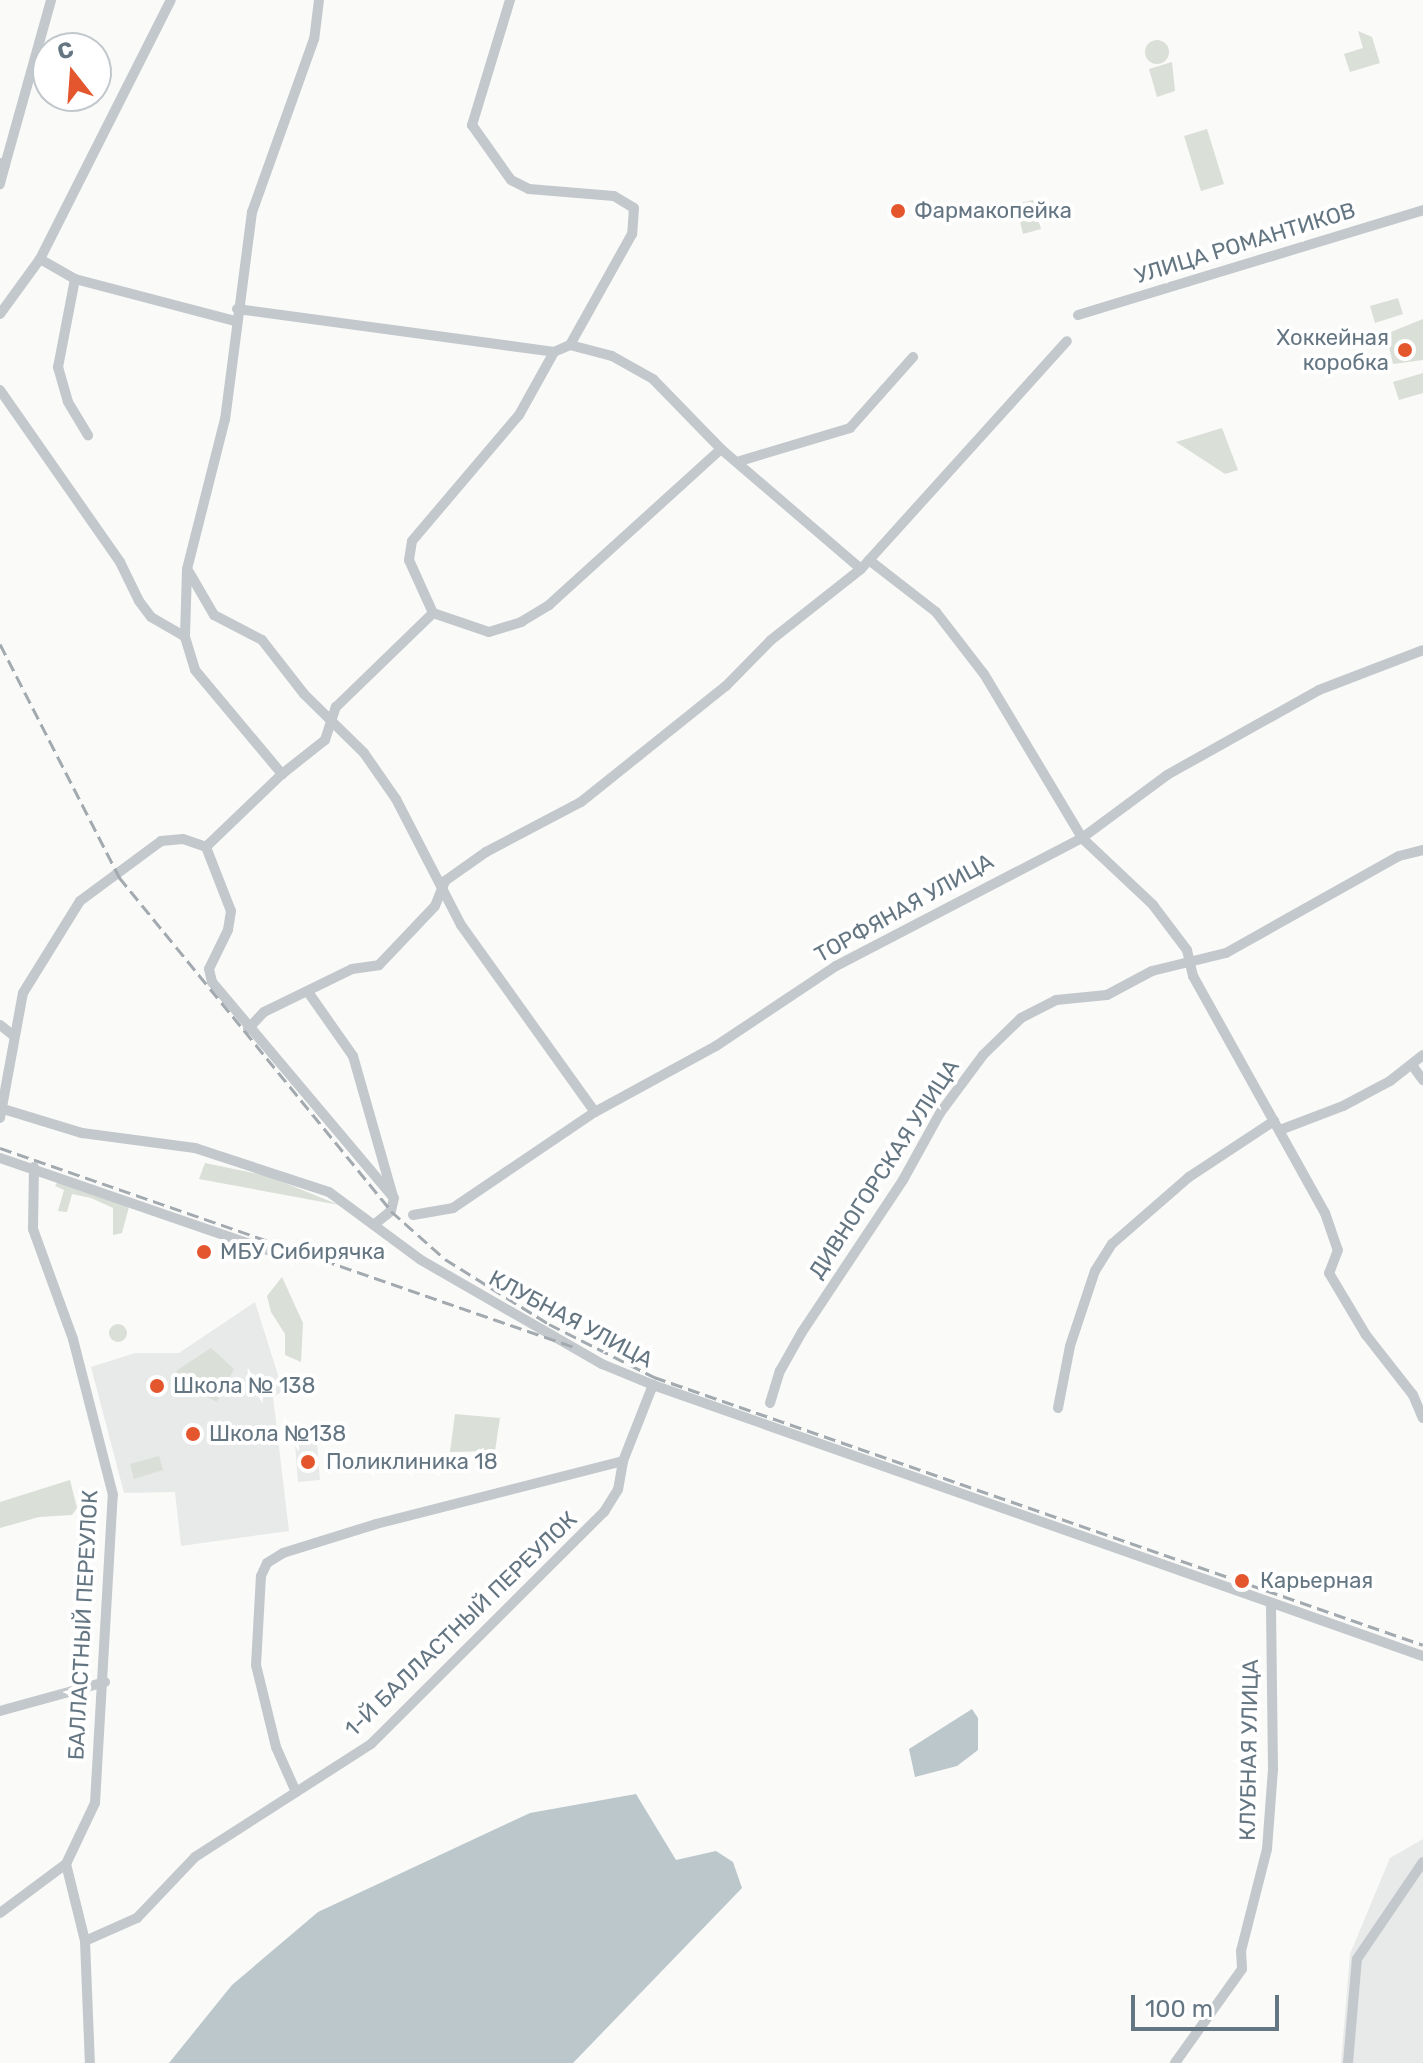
<!DOCTYPE html>
<meta charset="utf-8">
<style>
body{margin:0}
#map{position:relative;width:1423px;height:2063px;overflow:hidden;background:#fafaf8;font-family:Rubik,sans-serif}
div>[style]{position:absolute}
[style*='--x']{left:calc(var(--x)*1px);top:calc(var(--y)*1px);width:calc(var(--w)*1px);rotate:calc(var(--a)*1deg)}
.built>*{inset:0;background:#e8e9e9}
.green>*{inset:0;background:#dadfd7}
.round{border-radius:50%}
.water>*{inset:0;background:#bbc7cb}
.street>*{height:10px;margin:-5px;padding:0 5px;transform-origin:5px;border-radius:5px;background:#c3c8cc}
.rail>*{height:3px;margin-top:-1.5px;transform-origin:0;background:repeating-linear-gradient(90deg,#a2aab0 0 12px,transparent 0 18px)}
.dots>*{width:22px;height:22px;translate:-50% -50%;box-sizing:border-box;border:4px solid #fff;border-radius:50%}
span{translate:-50% -50%;white-space:nowrap;text-align:center;line-height:1.15;-webkit-text-stroke:8px #fff;paint-order:stroke}
.poi-label{font-size:22px;color:#657683}
.left{translate:0 -50%;text-align:left}
.right{translate:-100% -50%;text-align:right}
.street-label{font-size:22px;color:#657683}
.north{position:absolute;left:32px;top:32px;width:80px;height:80px;box-sizing:border-box;background:#fff;border:2px solid #c1c8cd;border-radius:50%;rotate:343deg;font-size:22px;font-weight:700;line-height:32px;text-align:center;color:#657683}
.north::after{content:'';display:block;margin:auto;width:28px;height:36px;background:#e4572e;clip-path:polygon(50% 0,100% 100%,50% 72%,0 100%)}
.scale{position:absolute;left:1131px;top:1995px;width:148px;height:36px;box-sizing:border-box;border:4px solid #657683;border-top:0;padding-left:10px;font-size:24px;line-height:28px;white-space:nowrap;color:#657683;-webkit-text-stroke:6px #fff;paint-order:stroke}
</style>
<div id="map">
<div class="built">
<i style="clip-path:polygon(255px 1302px,283px 1391px,273px 1397px,289px 1531px,181px 1546px,175px 1492px,124px 1493px,91px 1367px,135px 1353px,179px 1353px)"></i>
<i style="clip-path:polygon(317px 1442px,320px 1480px,298px 1482px,295px 1444px)"></i>
<i style="clip-path:polygon(1423px 1839px,1423px 2063px,1341px 2063px,1350px 1954px,1390px 1858px)"></i>
</div>
<div class="green">
<i style="clip-path:polygon(1358px 31px,1372px 37px,1380px 63px,1350px 72px,1344px 54px,1363px 48px)"></i>
<i class="round" style="left:1145px;top:40px;width:24px;height:24px"></i>
<i style="clip-path:polygon(1172px 62px,1175px 91px,1157px 97px,1149px 69px)"></i>
<i style="clip-path:polygon(1207px 129px,1224px 184px,1201px 191px,1184px 136px)"></i>
<i style="clip-path:polygon(1033px 200px,1041px 229px,1023px 234px,1016px 204px)"></i>
<i style="clip-path:polygon(1398px 298px,1403px 314px,1375px 323px,1370px 306px)"></i>
<i style="clip-path:polygon(1423px 319px,1423px 360px,1393px 364px,1386px 334px)"></i>
<i style="clip-path:polygon(1423px 373px,1423px 393px,1399px 400px,1393px 382px)"></i>
<i style="clip-path:polygon(1222px 428px,1238px 470px,1225px 474px,1176px 442px)"></i>
<i style="clip-path:polygon(205px 1163px,268px 1176px,339px 1205px,199px 1179px)"></i>
<i style="clip-path:polygon(58px 1181px,130px 1203px,122px 1233px,113px 1235px,113px 1208px,91px 1198px,72px 1194px,67px 1212px,58px 1211px,64px 1190px,55px 1186px)"></i>
<i style="clip-path:polygon(282px 1277px,303px 1323px,301px 1362px,285px 1355px,285px 1334px,271px 1312px,267px 1296px)"></i>
<i class="round" style="left:109px;top:1324px;width:18px;height:18px"></i>
<i style="clip-path:polygon(211px 1348px,234px 1369px,217px 1402px,192px 1389px,176px 1371px)"></i>
<i style="clip-path:polygon(455px 1414px,500px 1418px,495px 1451px,450px 1452px)"></i>
<i style="clip-path:polygon(159px 1456px,163px 1470px,134px 1479px,130px 1464px)"></i>
<i style="clip-path:polygon(70px 1480px,77px 1508px,72px 1515px,39px 1517px,0 1528px,0 1502px)"></i>
</div>
<div class="water">
<i style="clip-path:polygon(972px 1709px,978px 1718px,978px 1750px,957px 1766px,915px 1777px,909px 1749px)"></i>
<i style="clip-path:polygon(636px 1794px,676px 1860px,716px 1851px,733px 1862px,742px 1888px,573px 2063px,169px 2063px,232px 1985px,318px 1912px,530px 1813px)"></i>
</div>
<div class="street">
<i style="--x:319;--y:0;--w:39;--a:97"></i>
<i style="--x:314;--y:39;--w:184;--a:109.7"></i>
<i style="--x:252;--y:212;--w:209;--a:97.4"></i>
<i style="--x:225;--y:419;--w:155;--a:104.2"></i>
<i style="--x:187;--y:569;--w:68;--a:91.7"></i>
<i style="--x:185;--y:637;--w:34;--a:73"></i>
<i style="--x:195;--y:670;--w:136;--a:50.1"></i>
<i style="--x:282;--y:774;--w:105;--a:136.2"></i>
<i style="--x:206;--y:847;--w:69;--a:68.7"></i>
<i style="--x:231;--y:911;--w:19;--a:99"></i>
<i style="--x:228;--y:930;--w:43;--a:116"></i>
<i style="--x:209;--y:969;--w:13;--a:77"></i>
<i style="--x:212;--y:982;--w:282;--a:49.9"></i>
<i style="--x:394;--y:1198;--w:13;--a:103"></i>
<i style="--x:391;--y:1211;--w:21;--a:141"></i>
<i style="--x:510;--y:0;--w:131;--a:106.9"></i>
<i style="--x:472;--y:125;--w:67;--a:54.7"></i>
<i style="--x:511;--y:180;--w:20;--a:27"></i>
<i style="--x:529;--y:189;--w:85;--a:4.7"></i>
<i style="--x:614;--y:196;--w:23;--a:31"></i>
<i style="--x:634;--y:208;--w:26;--a:94"></i>
<i style="--x:632;--y:234;--w:127;--a:119.2"></i>
<i style="--x:0;--y:163;--w:5;--a:22"></i>
<i style="--x:5;--y:165;--w:20;--a:105"></i>
<i style="--x:5;--y:165;--w:171;--a:-74.4"></i>
<i style="--x:40;--y:259;--w:40;--a:29.7"></i>
<i style="--x:75;--y:279;--w:165;--a:14.7"></i>
<i style="--x:75;--y:279;--w:90;--a:100.9"></i>
<i style="--x:58;--y:367;--w:36;--a:74"></i>
<i style="--x:68;--y:402;--w:39;--a:59"></i>
<i style="--x:237;--y:309;--w:320;--a:7.7"></i>
<i style="--x:554;--y:352;--w:17;--a:-24"></i>
<i style="--x:570;--y:345;--w:43;--a:14.7"></i>
<i style="--x:612;--y:356;--w:47;--a:29.3"></i>
<i style="--x:653;--y:379;--w:98;--a:45.8"></i>
<i style="--x:721;--y:449;--w:184;--a:40.6"></i>
<i style="--x:0;--y:314;--w:68;--a:-54"></i>
<i style="--x:40;--y:259;--w:290;--a:-63.2"></i>
<i style="--x:1078;--y:315;--w:361;--a:-16.9"></i>
<i style="--x:0;--y:390;--w:210;--a:55.1"></i>
<i style="--x:120;--y:562;--w:43;--a:64"></i>
<i style="--x:139;--y:601;--w:20;--a:53"></i>
<i style="--x:151;--y:617;--w:39;--a:30"></i>
<i style="--x:740;--y:461;--w:115;--a:-16.7"></i>
<i style="--x:850;--y:428;--w:95;--a:-48.4"></i>
<i style="--x:869;--y:560;--w:85;--a:37.8"></i>
<i style="--x:936;--y:612;--w:78;--a:52.3"></i>
<i style="--x:984;--y:674;--w:191;--a:59.1"></i>
<i style="--x:1082;--y:838;--w:98;--a:43.3"></i>
<i style="--x:1153;--y:905;--w:56;--a:52.9"></i>
<i style="--x:1187;--y:950;--w:27;--a:77"></i>
<i style="--x:1193;--y:976;--w:271;--a:60.9"></i>
<i style="--x:1325;--y:1213;--w:39;--a:71"></i>
<i style="--x:1338;--y:1250;--w:25;--a:111"></i>
<i style="--x:1329;--y:1273;--w:72;--a:59.2"></i>
<i style="--x:1366;--y:1335;--w:76;--a:51.9"></i>
<i style="--x:1413;--y:1395;--w:25;--a:67"></i>
<i style="--x:189;--y:572;--w:50;--a:59.8"></i>
<i style="--x:214;--y:615;--w:54;--a:27.5"></i>
<i style="--x:262;--y:640;--w:68;--a:52.1"></i>
<i style="--x:304;--y:694;--w:84;--a:44.5"></i>
<i style="--x:364;--y:753;--w:56;--a:55.2"></i>
<i style="--x:396;--y:799;--w:142;--a:62.7"></i>
<i style="--x:461;--y:925;--w:230;--a:54.4"></i>
<i style="--x:433;--y:613;--w:58;--a:-114.4"></i>
<i style="--x:409;--y:560;--w:19;--a:-81"></i>
<i style="--x:412;--y:541;--w:165;--a:-49.7"></i>
<i style="--x:519;--y:415;--w:72;--a:-60.9"></i>
<i style="--x:282;--y:774;--w:55;--a:-38.3"></i>
<i style="--x:325;--y:740;--w:35;--a:-72"></i>
<i style="--x:336;--y:707;--w:135;--a:-44.1"></i>
<i style="--x:433;--y:613;--w:59;--a:18.7"></i>
<i style="--x:489;--y:632;--w:34;--a:-17"></i>
<i style="--x:521;--y:622;--w:33;--a:-31"></i>
<i style="--x:549;--y:605;--w:232;--a:-42.2"></i>
<i style="--x:308;--y:992;--w:78;--a:54.9"></i>
<i style="--x:353;--y:1056;--w:146;--a:74.1"></i>
<i style="--x:0;--y:1025;--w:18;--a:38"></i>
<i style="--x:248;--y:1029;--w:23;--a:-47"></i>
<i style="--x:264;--y:1012;--w:98;--a:-26"></i>
<i style="--x:352;--y:969;--w:27;--a:-8"></i>
<i style="--x:379;--y:965;--w:81;--a:-46.5"></i>
<i style="--x:435;--y:906;--w:27;--a:-68"></i>
<i style="--x:445;--y:881;--w:50;--a:-35.3"></i>
<i style="--x:486;--y:852;--w:107;--a:-27.8"></i>
<i style="--x:581;--y:802;--w:186;--a:-38.7"></i>
<i style="--x:726;--y:686;--w:64;--a:-45.6"></i>
<i style="--x:771;--y:640;--w:115;--a:-38.3"></i>
<i style="--x:861;--y:569;--w:307;--a:-47.9"></i>
<i style="--x:1412;--y:1065;--w:19;--a:54"></i>
<i style="--x:0;--y:1108;--w:86;--a:17"></i>
<i style="--x:82;--y:1133;--w:114;--a:7.6"></i>
<i style="--x:195;--y:1148;--w:141;--a:18.2"></i>
<i style="--x:329;--y:1192;--w:114;--a:36.5"></i>
<i style="--x:421;--y:1260;--w:209;--a:29.9"></i>
<i style="--x:602;--y:1364;--w:55;--a:22.4"></i>
<i style="--x:653;--y:1385;--w:816;--a:19.39"></i>
<i style="--x:0;--y:1118;--w:127;--a:-79.6"></i>
<i style="--x:23;--y:993;--w:108;--a:-58.2"></i>
<i style="--x:80;--y:901;--w:101;--a:-36.5"></i>
<i style="--x:161;--y:841;--w:22;--a:-5"></i>
<i style="--x:183;--y:839;--w:24;--a:19"></i>
<i style="--x:1280;--y:1130;--w:67;--a:-20.9"></i>
<i style="--x:1343;--y:1106;--w:53;--a:-28"></i>
<i style="--x:1390;--y:1081;--w:42;--a:-38.2"></i>
<i style="--x:0;--y:1158;--w:286;--a:19"></i>
<i style="--x:413;--y:1215;--w:41;--a:-9.9"></i>
<i style="--x:453;--y:1208;--w:171;--a:-34.1"></i>
<i style="--x:595;--y:1112;--w:138;--a:-28.6"></i>
<i style="--x:716;--y:1046;--w:144;--a:-33.7"></i>
<i style="--x:836;--y:966;--w:277;--a:-27.5"></i>
<i style="--x:1082;--y:838;--w:106;--a:-36.5"></i>
<i style="--x:1167;--y:775;--w:174;--a:-29.2"></i>
<i style="--x:1319;--y:690;--w:111;--a:-21"></i>
<i style="--x:770;--y:1403;--w:34;--a:-73"></i>
<i style="--x:780;--y:1371;--w:45;--a:-60.6"></i>
<i style="--x:802;--y:1332;--w:182;--a:-56.4"></i>
<i style="--x:903;--y:1180;--w:77;--a:-61.1"></i>
<i style="--x:940;--y:1113;--w:72;--a:-53.4"></i>
<i style="--x:983;--y:1055;--w:53;--a:-44.2"></i>
<i style="--x:1021;--y:1018;--w:39;--a:-27"></i>
<i style="--x:1056;--y:1000;--w:51;--a:-5.6"></i>
<i style="--x:1107;--y:995;--w:51;--a:-28.1"></i>
<i style="--x:1152;--y:971;--w:76;--a:-13.7"></i>
<i style="--x:1226;--y:953;--w:198;--a:-29.3"></i>
<i style="--x:1399;--y:856;--w:25;--a:-14"></i>
<i style="--x:1058;--y:1408;--w:63;--a:-79"></i>
<i style="--x:1070;--y:1346;--w:79;--a:-71.6"></i>
<i style="--x:1095;--y:1271;--w:32;--a:-58"></i>
<i style="--x:1112;--y:1244;--w:102;--a:-41"></i>
<i style="--x:1189;--y:1177;--w:102;--a:-33.4"></i>
<i style="--x:0;--y:1711;--w:109;--a:-15.4"></i>
<i style="--x:296;--y:1792;--w:49;--a:-114"></i>
<i style="--x:276;--y:1747;--w:84;--a:-103.7"></i>
<i style="--x:256;--y:1665;--w:89;--a:-86.8"></i>
<i style="--x:261;--y:1576;--w:14;--a:-65"></i>
<i style="--x:267;--y:1563;--w:19;--a:-32"></i>
<i style="--x:283;--y:1553;--w:97;--a:-17.3"></i>
<i style="--x:376;--y:1524;--w:255;--a:-14.3"></i>
<i style="--x:66;--y:1864;--w:79;--a:76.1"></i>
<i style="--x:85;--y:1941;--w:122;--a:87.7"></i>
<i style="--x:0;--y:1913;--w:82;--a:-36.6"></i>
<i style="--x:66;--y:1864;--w:68;--a:-64.6"></i>
<i style="--x:95;--y:1803;--w:309;--a:-86.7"></i>
<i style="--x:113;--y:1495;--w:161;--a:-104.4"></i>
<i style="--x:73;--y:1339;--w:117;--a:-110"></i>
<i style="--x:33;--y:1229;--w:62;--a:-89.1"></i>
<i style="--x:85;--y:1941;--w:57;--a:-23.9"></i>
<i style="--x:137;--y:1918;--w:84;--a:-46.4"></i>
<i style="--x:195;--y:1857;--w:209;--a:-32.7"></i>
<i style="--x:371;--y:1744;--w:329;--a:-44.9"></i>
<i style="--x:604;--y:1512;--w:26;--a:-58"></i>
<i style="--x:618;--y:1490;--w:29;--a:-80"></i>
<i style="--x:623;--y:1461;--w:82;--a:-68.5"></i>
<i style="--x:1175;--y:2063;--w:115;--a:-54.5"></i>
<i style="--x:1242;--y:1969;--w:18;--a:-93"></i>
<i style="--x:1241;--y:1951;--w:105;--a:-75.7"></i>
<i style="--x:1267;--y:1849;--w:79;--a:-85.7"></i>
<i style="--x:1273;--y:1770;--w:166;--a:-90.7"></i>
<i style="--x:1348;--y:2063;--w:104;--a:-85.1"></i>
<i style="--x:1357;--y:1959;--w:117;--a:-55.8"></i>
</div>
<div class="rail">
<i style="--x:0;--y:644;--w:262;--a:62.9"></i>
<i style="--x:119;--y:877;--w:431;--a:50.8"></i>
<i style="--x:391;--y:1211;--w:72;--a:41.6"></i>
<i style="--x:445;--y:1259;--w:123;--a:32"></i>
<i style="--x:549;--y:1324;--w:118;--a:26.8"></i>
<i style="--x:654;--y:1377;--w:814;--a:19.21"></i>
<i style="--x:0;--y:1148;--w:608;--a:19.12"></i>
</div>
<div class="dots">
<i style="left:898px;top:211px;background:#e4572e"></i>
<i style="left:1405px;top:350px;background:#e4572e"></i>
<i style="left:204px;top:1252px;background:#e4572e"></i>
<i style="left:157px;top:1386px;background:#e4572e"></i>
<i style="left:193px;top:1434px;background:#e4572e"></i>
<i style="left:308px;top:1462px;background:#e4572e"></i>
<i style="left:1242px;top:1581px;background:#e4572e"></i>
</div>
<div class="poi-label">
<span class="left" style="left:914px;top:211px">Фармакопейка</span>
<span class="right" style="left:1389px;top:350px">Хоккейная<br>коробка</span>
<span class="left" style="left:220px;top:1252px">МБУ Сибирячка</span>
<span class="left" style="left:173px;top:1386px">Школа № 138</span>
<span class="left" style="left:209px;top:1434px">Школа №138</span>
<span class="left" style="left:326px;top:1462px">Поликлиника 18</span>
<span class="left" style="left:1260px;top:1581px">Карьерная</span>
</div>
<div class="street-label">
<span style="left:1245px;top:243px;rotate:-17deg">УЛИЦА РОМАНТИКОВ</span>
<span style="left:904px;top:908px;rotate:-29deg">ТОРФЯНАЯ УЛИЦА</span>
<span style="left:884px;top:1169px;rotate:-57deg">ДИВНОГОРСКАЯ УЛИЦА</span>
<span style="left:571px;top:1319px;rotate:28deg">КЛУБНАЯ УЛИЦА</span>
<span style="left:461px;top:1624px;rotate:-44deg">1-Й БАЛЛАСТНЫЙ ПЕРЕУЛОК</span>
<span style="left:83px;top:1625px;rotate:-87deg">БАЛЛАСТНЫЙ ПЕРЕУЛОК</span>
<span style="left:1249px;top:1750px;rotate:-89deg">КЛУБНАЯ УЛИЦА</span>
</div>
<div class="north">С</div>
<div class="scale">100 m</div>
</div>
